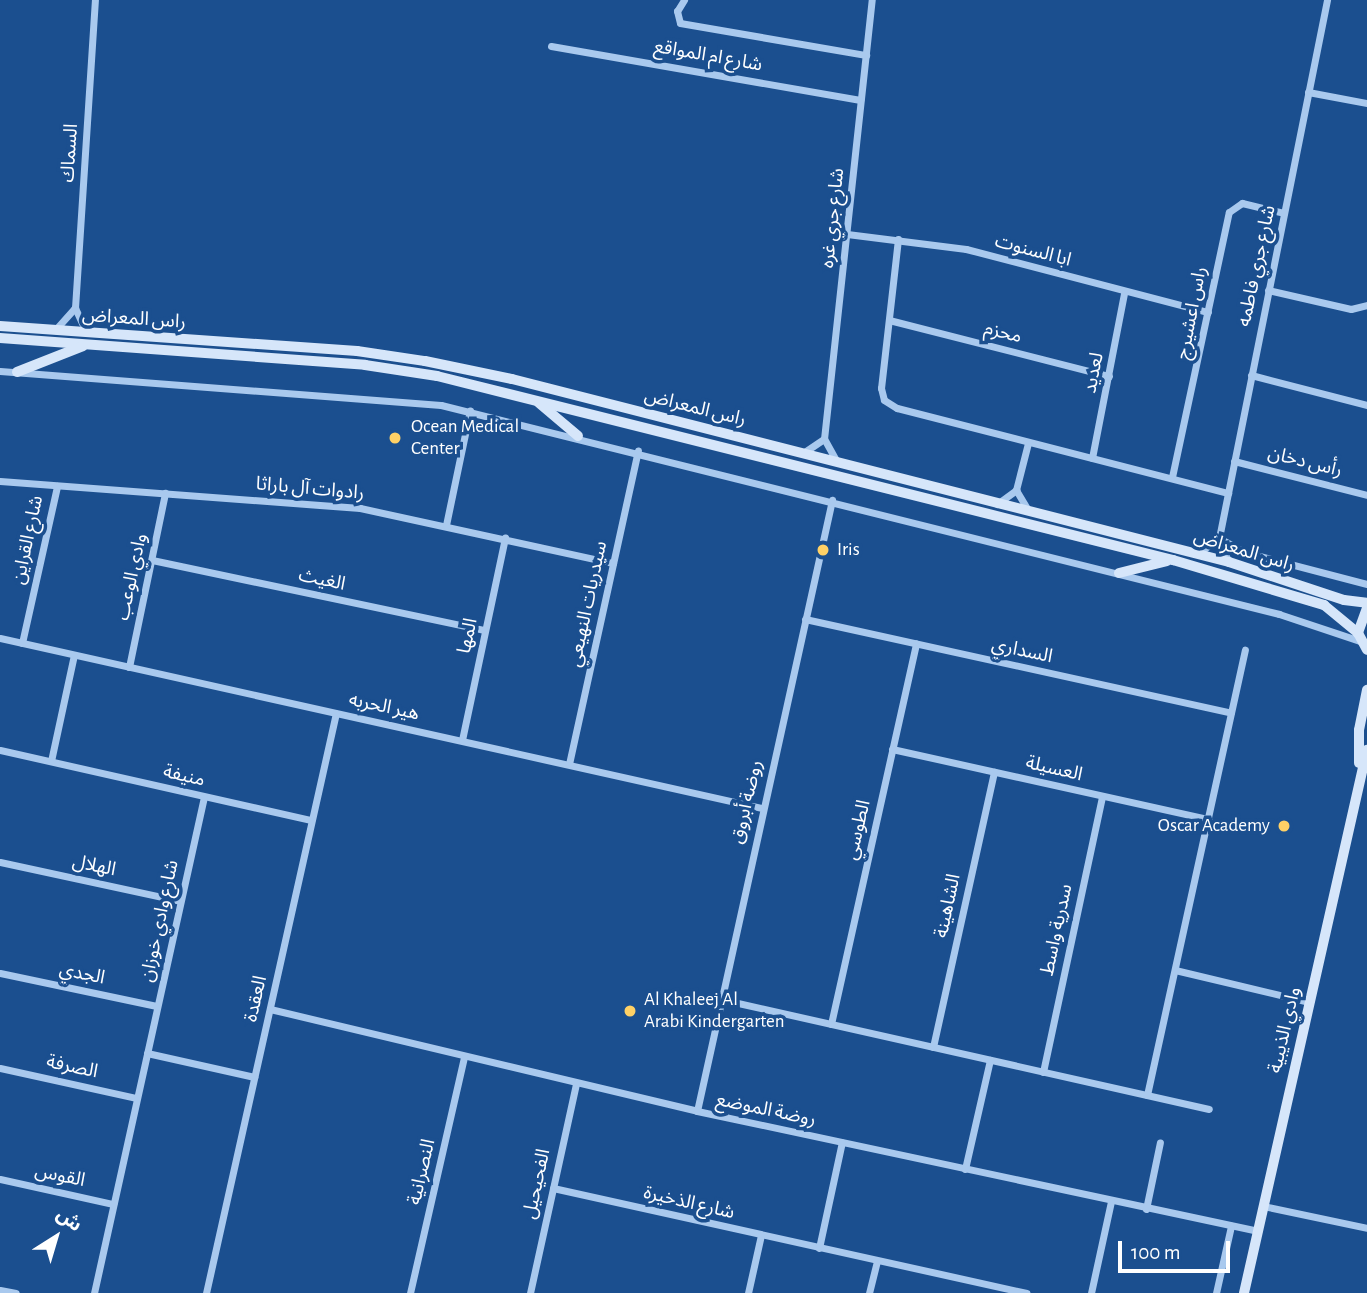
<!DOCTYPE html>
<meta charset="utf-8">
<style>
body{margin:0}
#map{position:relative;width:1367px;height:1293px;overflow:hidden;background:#1b4f8f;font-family:"Alegreya Sans","Noto Sans Arabic",sans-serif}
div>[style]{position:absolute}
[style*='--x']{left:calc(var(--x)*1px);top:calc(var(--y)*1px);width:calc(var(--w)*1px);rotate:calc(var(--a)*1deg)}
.street>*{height:7px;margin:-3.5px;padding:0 3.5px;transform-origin:3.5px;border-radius:3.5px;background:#a9c9ee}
.secondary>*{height:10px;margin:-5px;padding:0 5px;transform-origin:5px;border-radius:5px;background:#d6e6fa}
.dots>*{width:19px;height:19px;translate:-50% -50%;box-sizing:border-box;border:4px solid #1b4f8f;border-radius:50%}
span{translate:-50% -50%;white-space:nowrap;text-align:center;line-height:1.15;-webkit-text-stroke:7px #1b4f8f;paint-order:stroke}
.street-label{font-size:19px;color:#fff}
.poi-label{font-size:19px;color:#fff}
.left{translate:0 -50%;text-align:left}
.right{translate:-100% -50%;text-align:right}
.north{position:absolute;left:21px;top:1202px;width:70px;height:70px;-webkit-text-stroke:5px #1b4f8f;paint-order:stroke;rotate:37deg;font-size:19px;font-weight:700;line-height:28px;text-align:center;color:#fff}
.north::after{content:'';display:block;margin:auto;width:24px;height:32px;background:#fff;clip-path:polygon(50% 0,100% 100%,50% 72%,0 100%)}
.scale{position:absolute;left:1118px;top:1241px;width:112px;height:32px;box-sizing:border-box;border:4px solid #fff;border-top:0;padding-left:9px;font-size:21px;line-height:24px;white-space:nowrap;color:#fff;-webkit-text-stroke:5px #1b4f8f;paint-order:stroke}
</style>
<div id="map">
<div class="street">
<i style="--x:684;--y:0;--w:13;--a:122"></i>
<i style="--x:677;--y:11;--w:12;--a:76"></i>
<i style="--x:680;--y:23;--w:189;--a:9.8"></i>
<i style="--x:551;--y:46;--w:314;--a:9.9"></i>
<i style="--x:1308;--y:92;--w:60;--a:10.6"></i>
<i style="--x:847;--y:234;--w:120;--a:7.2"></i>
<i style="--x:966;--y:249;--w:250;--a:14.6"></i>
<i style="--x:898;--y:239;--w:150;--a:96.5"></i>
<i style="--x:881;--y:388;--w:12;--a:76"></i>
<i style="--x:884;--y:400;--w:15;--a:32"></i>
<i style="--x:897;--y:408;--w:342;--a:14.4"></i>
<i style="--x:1268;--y:290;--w:85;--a:12.9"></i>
<i style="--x:1351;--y:309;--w:16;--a:-14"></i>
<i style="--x:889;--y:320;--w:227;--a:14.3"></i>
<i style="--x:55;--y:330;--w:30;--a:-48"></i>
<i style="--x:92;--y:332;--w:13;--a:-138"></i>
<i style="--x:82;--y:323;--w:17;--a:-115"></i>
<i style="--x:75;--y:308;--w:309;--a:-86.3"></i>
<i style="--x:0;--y:371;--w:442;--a:4.4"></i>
<i style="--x:441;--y:405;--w:864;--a:14"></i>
<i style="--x:1279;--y:614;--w:85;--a:18.4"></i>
<i style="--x:1251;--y:375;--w:120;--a:14.5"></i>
<i style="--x:803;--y:453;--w:25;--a:-34"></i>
<i style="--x:1092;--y:458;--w:168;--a:-79"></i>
<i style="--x:1234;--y:461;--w:137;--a:14.3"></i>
<i style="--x:837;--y:462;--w:26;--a:-119"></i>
<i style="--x:824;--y:439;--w:442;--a:-83.8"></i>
<i style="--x:1172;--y:477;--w:271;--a:-77.9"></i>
<i style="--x:1229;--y:212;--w:16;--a:-35"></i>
<i style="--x:1242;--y:203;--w:43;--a:13.4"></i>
<i style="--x:0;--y:481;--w:361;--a:4.3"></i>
<i style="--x:360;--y:508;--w:259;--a:12.3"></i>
<i style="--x:1016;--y:490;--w:23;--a:59"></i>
<i style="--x:997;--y:504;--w:24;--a:-36"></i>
<i style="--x:1016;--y:490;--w:49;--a:-75.7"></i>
<i style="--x:446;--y:525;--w:117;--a:-78.2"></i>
<i style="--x:1219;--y:538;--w:29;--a:29"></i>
<i style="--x:1244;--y:552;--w:127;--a:14.6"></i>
<i style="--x:1198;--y:554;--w:26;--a:-39"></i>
<i style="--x:152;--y:560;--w:340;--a:11.9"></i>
<i style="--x:1228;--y:561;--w:25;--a:-111"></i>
<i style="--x:1219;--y:538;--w:549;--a:-78.65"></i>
<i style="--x:805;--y:619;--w:436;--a:12.4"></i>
<i style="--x:0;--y:638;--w:781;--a:12.58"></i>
<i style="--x:22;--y:643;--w:161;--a:-77.4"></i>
<i style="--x:129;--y:667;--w:178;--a:-78.3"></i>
<i style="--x:462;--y:740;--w:207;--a:-78"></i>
<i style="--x:892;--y:749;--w:324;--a:12.5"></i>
<i style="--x:0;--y:750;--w:319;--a:12.7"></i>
<i style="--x:51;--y:761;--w:108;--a:-77.8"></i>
<i style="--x:569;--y:764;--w:321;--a:-77.6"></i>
<i style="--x:0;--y:862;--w:184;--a:12.2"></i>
<i style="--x:1175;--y:970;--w:138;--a:13.4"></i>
<i style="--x:0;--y:973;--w:160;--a:11.9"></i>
<i style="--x:720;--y:999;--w:501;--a:12.68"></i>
<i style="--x:270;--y:1009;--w:439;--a:13.4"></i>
<i style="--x:697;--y:1111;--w:574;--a:12.07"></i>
<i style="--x:831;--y:1024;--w:390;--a:-77.4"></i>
<i style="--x:933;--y:1047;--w:282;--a:-77.5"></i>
<i style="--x:147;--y:1053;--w:110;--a:12.6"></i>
<i style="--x:0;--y:1068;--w:140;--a:12.4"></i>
<i style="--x:1043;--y:1072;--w:282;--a:-77.9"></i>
<i style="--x:1147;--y:1095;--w:456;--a:-77.6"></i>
<i style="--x:697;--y:1111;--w:626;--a:-77.54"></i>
<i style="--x:965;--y:1169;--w:112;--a:-77.1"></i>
<i style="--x:0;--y:1179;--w:116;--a:12.5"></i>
<i style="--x:553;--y:1188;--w:485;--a:12.5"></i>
<i style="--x:1263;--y:1206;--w:106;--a:11.9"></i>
<i style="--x:1146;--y:1209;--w:68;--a:-78.2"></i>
<i style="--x:819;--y:1248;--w:108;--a:-77.8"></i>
<i style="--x:0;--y:1290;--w:16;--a:11"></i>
<i style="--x:94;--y:1293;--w:508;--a:-77.5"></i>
<i style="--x:206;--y:1293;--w:594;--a:-77.37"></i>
<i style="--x:410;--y:1293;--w:241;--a:-77.1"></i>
<i style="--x:530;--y:1293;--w:215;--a:-77.6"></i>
<i style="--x:748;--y:1293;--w:59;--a:-77.4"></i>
<i style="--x:869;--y:1293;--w:33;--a:-76"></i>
<i style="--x:1091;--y:1293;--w:94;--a:-77.7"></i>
<i style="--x:1216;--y:1293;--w:69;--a:-77.4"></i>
</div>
<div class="secondary">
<i style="--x:0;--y:326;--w:358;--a:4"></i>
<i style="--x:357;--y:351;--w:69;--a:8.4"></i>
<i style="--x:425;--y:361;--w:89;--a:11.7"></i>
<i style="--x:512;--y:379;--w:740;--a:14.32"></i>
<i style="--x:1229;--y:562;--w:121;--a:18.3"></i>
<i style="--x:1344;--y:600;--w:23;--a:7"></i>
<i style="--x:0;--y:338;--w:366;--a:4.2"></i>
<i style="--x:365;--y:365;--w:73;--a:8.7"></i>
<i style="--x:437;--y:376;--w:759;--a:14.04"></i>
<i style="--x:1173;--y:560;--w:158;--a:16.6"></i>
<i style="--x:1324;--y:605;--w:44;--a:39.5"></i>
<i style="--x:17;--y:372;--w:71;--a:-21.5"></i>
<i style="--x:539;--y:403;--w:51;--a:40.2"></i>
<i style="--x:1119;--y:573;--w:49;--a:-14"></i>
<i style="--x:1367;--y:608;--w:27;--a:110"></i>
<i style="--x:1358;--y:633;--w:19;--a:62"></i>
<i style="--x:1359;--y:763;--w:33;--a:-90"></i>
<i style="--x:1359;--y:730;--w:41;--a:-78.7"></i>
<i style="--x:1244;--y:1293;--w:557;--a:-77.24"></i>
</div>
<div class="dots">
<i style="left:395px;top:438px;background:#ffd166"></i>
<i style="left:823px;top:550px;background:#ffd166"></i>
<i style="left:1284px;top:826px;background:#ffd166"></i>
<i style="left:630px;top:1011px;background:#ffd166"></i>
</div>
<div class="street-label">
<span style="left:708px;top:56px;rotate:10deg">شارع ام المواقع</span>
<span style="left:70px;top:153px;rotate:-86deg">السماك</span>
<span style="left:833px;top:218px;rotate:-84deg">شارع جري غره</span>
<span style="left:1033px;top:251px;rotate:15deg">ابا السنوت</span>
<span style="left:1257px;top:266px;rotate:-78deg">شارع جري فاطمه</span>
<span style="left:1192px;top:313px;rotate:-79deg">راس اعشيرج</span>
<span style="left:134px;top:319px;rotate:4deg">راس المعراض</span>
<span style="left:1003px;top:333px;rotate:14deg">محزم</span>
<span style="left:1094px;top:373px;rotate:-79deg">لعديد</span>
<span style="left:695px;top:408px;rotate:14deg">راس المعراض</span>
<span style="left:1305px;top:462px;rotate:14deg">رأس دخان</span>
<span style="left:310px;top:489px;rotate:5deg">رادوات آل باراثا</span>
<span style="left:28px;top:540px;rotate:-78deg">شارع القراين</span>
<span style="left:1244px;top:551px;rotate:17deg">راس المعراض</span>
<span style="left:132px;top:577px;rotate:-78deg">وادي الوعب</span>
<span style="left:322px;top:580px;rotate:12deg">الغيث</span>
<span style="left:588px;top:604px;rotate:-78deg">سيدريات النهيعي</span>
<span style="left:468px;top:636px;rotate:-78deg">المها</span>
<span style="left:1022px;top:651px;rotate:12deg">السداري</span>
<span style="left:384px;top:707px;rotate:12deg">هير الحربه</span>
<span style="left:1054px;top:769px;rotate:13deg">العسيلة</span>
<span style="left:184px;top:776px;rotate:13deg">منيفة</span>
<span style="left:747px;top:802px;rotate:-77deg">روضة أبروق</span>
<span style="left:858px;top:830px;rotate:-77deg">الطوسي</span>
<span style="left:94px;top:866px;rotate:12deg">الهلال</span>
<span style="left:948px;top:906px;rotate:-78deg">الشاهينة</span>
<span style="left:160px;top:921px;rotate:-78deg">شارع وادي خوزان</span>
<span style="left:1057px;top:930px;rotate:-78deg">سدرية واسط</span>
<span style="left:82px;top:974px;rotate:12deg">الجدي</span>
<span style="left:256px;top:999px;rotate:-77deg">العقدة</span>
<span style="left:1285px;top:1030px;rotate:-77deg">وادي الذيبية</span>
<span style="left:72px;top:1067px;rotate:12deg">الصرفة</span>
<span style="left:766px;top:1110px;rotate:12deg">روضة الموضع</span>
<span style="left:422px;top:1172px;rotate:-77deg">النصرانية</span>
<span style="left:60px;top:1176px;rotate:12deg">القوس</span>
<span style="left:537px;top:1184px;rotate:-78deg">الفحيحيل</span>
<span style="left:689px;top:1203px;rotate:13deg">شارع الذخيرة</span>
</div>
<div class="poi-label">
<span class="left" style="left:411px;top:438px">Ocean Medical<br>Center</span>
<span class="left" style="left:837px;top:550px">Iris</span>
<span class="right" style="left:1270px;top:826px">Oscar Academy</span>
<span class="left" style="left:644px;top:1011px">Al Khaleej Al<br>Arabi Kindergarten</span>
</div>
<div class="north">ش</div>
<div class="scale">100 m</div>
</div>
